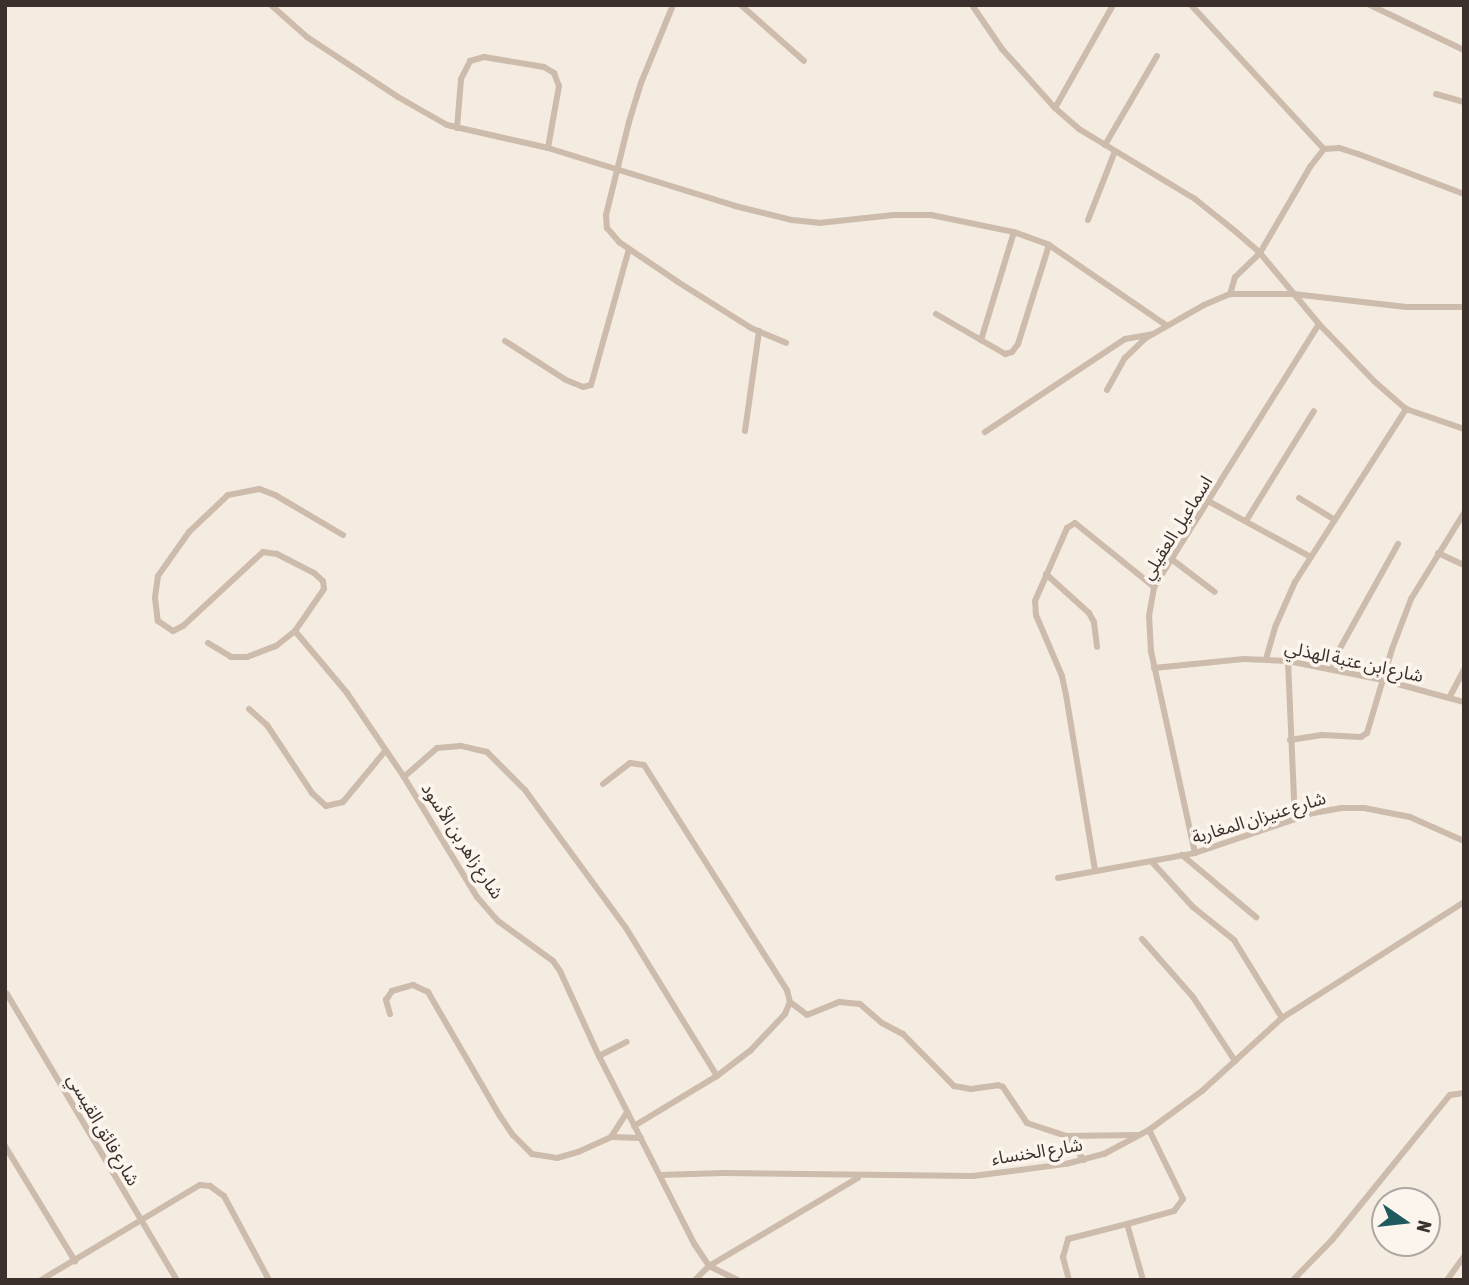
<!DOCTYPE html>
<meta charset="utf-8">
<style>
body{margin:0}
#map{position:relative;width:1469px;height:1285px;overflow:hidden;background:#f4ebe1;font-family:"Asap Condensed","Noto Sans Arabic",sans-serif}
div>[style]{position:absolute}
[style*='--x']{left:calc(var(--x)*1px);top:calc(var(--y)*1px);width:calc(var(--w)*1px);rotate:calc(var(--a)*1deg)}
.street>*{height:6px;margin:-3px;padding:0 3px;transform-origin:3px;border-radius:3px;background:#cdbbac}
span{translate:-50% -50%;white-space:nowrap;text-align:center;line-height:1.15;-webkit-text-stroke:7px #fbf5ee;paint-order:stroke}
.street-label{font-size:18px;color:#3b302b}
.frame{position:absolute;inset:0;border:7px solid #3b302b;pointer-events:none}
.north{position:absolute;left:1371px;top:1187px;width:70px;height:70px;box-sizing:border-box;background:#fbf5ee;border:2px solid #aea6a0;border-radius:50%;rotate:104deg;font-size:19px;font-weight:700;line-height:28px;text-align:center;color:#3b302b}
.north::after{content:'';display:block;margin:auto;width:24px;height:32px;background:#1f5a5e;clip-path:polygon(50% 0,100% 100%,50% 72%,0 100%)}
</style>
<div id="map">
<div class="street">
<i style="--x:271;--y:5;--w:48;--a:41.6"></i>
<i style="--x:307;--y:37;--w:109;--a:33.4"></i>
<i style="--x:398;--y:97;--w:56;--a:29.7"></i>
<i style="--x:447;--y:125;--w:104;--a:12.8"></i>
<i style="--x:548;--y:148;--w:196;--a:17.2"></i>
<i style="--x:735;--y:206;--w:59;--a:13.8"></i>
<i style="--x:792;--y:220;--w:27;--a:6"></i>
<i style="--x:819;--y:223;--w:75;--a:-6.1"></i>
<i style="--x:894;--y:215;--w:37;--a:0"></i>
<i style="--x:931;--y:215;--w:85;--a:11.6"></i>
<i style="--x:1014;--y:232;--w:37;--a:20"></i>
<i style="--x:1049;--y:245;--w:142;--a:34.4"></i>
<i style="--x:673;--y:5;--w:84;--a:112.3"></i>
<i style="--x:641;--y:83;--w:41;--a:107.1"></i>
<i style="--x:629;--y:122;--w:96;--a:103.9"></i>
<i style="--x:606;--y:215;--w:13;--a:86"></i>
<i style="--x:607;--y:228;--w:18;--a:49"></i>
<i style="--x:619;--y:242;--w:71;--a:34.1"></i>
<i style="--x:678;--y:282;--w:86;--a:32.2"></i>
<i style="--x:751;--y:328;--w:38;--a:23"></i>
<i style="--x:741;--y:5;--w:84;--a:41.6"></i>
<i style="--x:972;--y:5;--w:53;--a:55.7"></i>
<i style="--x:1002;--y:49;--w:79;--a:48.1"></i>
<i style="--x:1055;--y:108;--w:32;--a:41"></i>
<i style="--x:1079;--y:129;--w:135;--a:31.1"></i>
<i style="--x:1195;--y:199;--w:51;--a:38.7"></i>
<i style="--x:1235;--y:231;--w:33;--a:41"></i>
<i style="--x:1260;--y:253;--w:92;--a:50.3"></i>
<i style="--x:1319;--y:324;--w:81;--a:46"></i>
<i style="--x:1375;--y:382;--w:41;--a:41.1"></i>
<i style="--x:1406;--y:409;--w:61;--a:19"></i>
<i style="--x:1191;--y:5;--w:196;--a:47.3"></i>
<i style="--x:1370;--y:5;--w:104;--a:25.6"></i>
<i style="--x:1436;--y:94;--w:29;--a:16"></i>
<i style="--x:1055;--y:108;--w:118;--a:-60.6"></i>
<i style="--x:457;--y:128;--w:49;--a:-85.3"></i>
<i style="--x:461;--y:79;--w:20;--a:-63"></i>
<i style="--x:470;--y:61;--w:15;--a:-16"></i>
<i style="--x:484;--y:57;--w:61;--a:9.5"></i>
<i style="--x:544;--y:67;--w:12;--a:31"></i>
<i style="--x:554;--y:73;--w:14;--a:69"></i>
<i style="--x:559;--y:86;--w:63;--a:100.1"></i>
<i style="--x:1105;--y:145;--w:103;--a:-59.7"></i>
<i style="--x:1464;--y:194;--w:113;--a:-159.3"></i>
<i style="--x:1358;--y:154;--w:20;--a:-162"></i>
<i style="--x:1339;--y:148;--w:15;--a:176"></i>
<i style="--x:1324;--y:149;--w:23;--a:128"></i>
<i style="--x:1310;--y:167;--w:99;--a:120.2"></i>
<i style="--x:1260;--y:253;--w:35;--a:136"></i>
<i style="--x:1235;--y:277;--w:18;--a:106"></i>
<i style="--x:1230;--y:294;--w:63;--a:0"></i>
<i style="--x:1293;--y:294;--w:114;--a:6.6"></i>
<i style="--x:1406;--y:307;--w:58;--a:0"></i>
<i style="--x:1088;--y:220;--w:74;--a:-68.6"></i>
<i style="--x:1014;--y:232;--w:113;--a:107"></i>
<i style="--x:981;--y:340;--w:28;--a:30"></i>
<i style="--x:1005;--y:354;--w:7;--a:-16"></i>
<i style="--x:1012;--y:352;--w:10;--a:-53"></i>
<i style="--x:1018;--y:344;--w:104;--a:-72.6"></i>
<i style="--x:936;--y:314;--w:52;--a:30"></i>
<i style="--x:505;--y:341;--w:72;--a:32.6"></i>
<i style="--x:566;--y:380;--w:18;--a:22"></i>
<i style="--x:583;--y:387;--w:8;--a:-14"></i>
<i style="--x:591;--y:385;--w:141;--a:-74.4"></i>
<i style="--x:1107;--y:390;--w:37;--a:-61"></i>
<i style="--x:1125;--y:358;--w:29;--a:-44"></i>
<i style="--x:1146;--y:338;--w:67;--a:-29.6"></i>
<i style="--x:1204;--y:305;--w:28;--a:-23"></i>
<i style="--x:745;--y:431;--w:101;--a:-82"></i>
<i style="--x:985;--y:432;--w:168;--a:-33.6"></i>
<i style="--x:1125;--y:339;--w:28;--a:-10"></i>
<i style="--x:1299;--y:498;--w:42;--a:31.4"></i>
<i style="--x:1210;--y:502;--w:115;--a:28.6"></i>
<i style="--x:1246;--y:521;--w:129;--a:-58.3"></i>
<i style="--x:343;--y:535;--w:79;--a:-149.5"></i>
<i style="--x:275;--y:495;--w:17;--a:-159"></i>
<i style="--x:259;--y:489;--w:32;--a:169"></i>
<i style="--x:228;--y:495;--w:54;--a:136.5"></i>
<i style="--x:189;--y:532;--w:54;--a:125.2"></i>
<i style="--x:158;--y:576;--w:22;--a:98"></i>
<i style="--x:155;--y:598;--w:23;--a:83"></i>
<i style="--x:158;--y:621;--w:18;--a:34"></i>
<i style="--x:173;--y:631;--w:11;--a:-27"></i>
<i style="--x:183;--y:626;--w:109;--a:-42.8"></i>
<i style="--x:263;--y:552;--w:14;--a:8"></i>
<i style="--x:277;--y:554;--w:42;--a:27.2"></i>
<i style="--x:314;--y:573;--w:12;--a:42"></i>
<i style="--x:323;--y:581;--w:8;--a:83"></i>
<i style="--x:324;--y:589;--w:51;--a:124.6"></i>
<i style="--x:295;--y:631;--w:81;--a:50"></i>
<i style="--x:347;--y:693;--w:102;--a:55.8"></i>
<i style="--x:1438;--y:553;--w:29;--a:25"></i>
<i style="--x:1170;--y:558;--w:56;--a:37.1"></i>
<i style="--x:1046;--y:574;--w:58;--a:42.2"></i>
<i style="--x:1089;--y:613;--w:10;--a:61"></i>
<i style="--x:1094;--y:622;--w:25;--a:83"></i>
<i style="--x:208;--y:643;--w:27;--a:31"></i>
<i style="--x:231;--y:657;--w:16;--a:0"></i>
<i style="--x:247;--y:657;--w:31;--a:-21"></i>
<i style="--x:276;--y:646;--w:24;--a:-38"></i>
<i style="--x:1266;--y:659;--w:35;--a:-74"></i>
<i style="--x:1276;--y:625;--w:47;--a:-66.2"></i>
<i style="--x:1295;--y:582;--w:206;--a:-57.3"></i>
<i style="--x:1288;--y:661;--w:158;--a:87.5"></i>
<i style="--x:1154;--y:668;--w:90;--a:-5.7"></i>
<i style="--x:1244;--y:659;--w:44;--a:2.6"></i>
<i style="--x:1288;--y:661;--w:97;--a:11.3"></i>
<i style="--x:1383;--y:680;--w:84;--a:15.2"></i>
<i style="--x:1329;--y:668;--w:142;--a:-60.9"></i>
<i style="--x:1449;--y:698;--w:32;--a:-62"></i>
<i style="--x:249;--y:709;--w:24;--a:42"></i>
<i style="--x:267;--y:725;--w:82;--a:56.5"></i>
<i style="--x:312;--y:793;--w:19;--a:43"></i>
<i style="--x:326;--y:806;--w:17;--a:-13"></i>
<i style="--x:343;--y:802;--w:67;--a:-50.4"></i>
<i style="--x:1290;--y:740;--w:32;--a:-9"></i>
<i style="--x:1322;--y:735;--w:39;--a:3"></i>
<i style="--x:1361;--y:737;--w:7;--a:-34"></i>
<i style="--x:1367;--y:733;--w:88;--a:-73.4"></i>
<i style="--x:1392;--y:649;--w:53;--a:-69.2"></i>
<i style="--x:1411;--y:599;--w:101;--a:-58.4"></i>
<i style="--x:603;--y:784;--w:34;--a:-38"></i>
<i style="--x:630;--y:763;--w:14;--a:8"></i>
<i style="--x:644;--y:765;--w:267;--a:57.6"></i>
<i style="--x:787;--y:990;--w:12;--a:76"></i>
<i style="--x:790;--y:1002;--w:13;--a:113"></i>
<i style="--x:785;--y:1014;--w:50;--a:133.4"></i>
<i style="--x:751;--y:1050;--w:43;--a:142.6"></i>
<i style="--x:1195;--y:853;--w:206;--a:-102.3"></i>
<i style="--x:1151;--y:652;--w:36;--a:-93"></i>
<i style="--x:1149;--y:616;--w:29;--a:-80"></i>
<i style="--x:1154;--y:587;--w:310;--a:-57.9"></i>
<i style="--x:1182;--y:855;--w:97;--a:40"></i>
<i style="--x:1152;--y:862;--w:61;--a:47.7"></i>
<i style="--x:1193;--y:907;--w:53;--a:38.8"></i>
<i style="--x:1234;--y:940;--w:92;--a:58.4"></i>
<i style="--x:1095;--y:870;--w:177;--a:-99.4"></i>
<i style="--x:1066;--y:695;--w:19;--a:-102"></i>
<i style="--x:1062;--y:676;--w:66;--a:-113.1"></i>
<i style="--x:1036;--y:615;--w:14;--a:-94"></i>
<i style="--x:1035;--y:601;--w:80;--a:-66.3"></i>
<i style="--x:1067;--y:528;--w:9;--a:-32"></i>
<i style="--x:1075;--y:523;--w:102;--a:39"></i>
<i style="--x:1058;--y:878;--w:139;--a:-10.3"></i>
<i style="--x:1195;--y:853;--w:125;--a:-18.7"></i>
<i style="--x:1313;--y:813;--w:29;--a:-10"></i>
<i style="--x:1342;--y:808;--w:22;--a:0"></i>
<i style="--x:1364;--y:808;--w:47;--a:11.1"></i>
<i style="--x:1410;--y:817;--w:59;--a:24"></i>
<i style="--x:1142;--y:939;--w:77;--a:48.7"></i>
<i style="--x:1193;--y:997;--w:77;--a:56.7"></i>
<i style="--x:7;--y:994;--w:333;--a:59.3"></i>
<i style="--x:790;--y:1002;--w:21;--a:37"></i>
<i style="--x:807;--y:1015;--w:35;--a:-22"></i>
<i style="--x:840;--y:1002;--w:20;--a:6"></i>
<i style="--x:860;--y:1004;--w:29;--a:41"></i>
<i style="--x:882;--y:1023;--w:24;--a:28"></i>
<i style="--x:903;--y:1034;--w:73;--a:45.6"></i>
<i style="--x:954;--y:1086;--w:17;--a:10"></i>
<i style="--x:971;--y:1089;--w:27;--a:-8"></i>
<i style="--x:998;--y:1085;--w:5;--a:22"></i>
<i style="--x:1003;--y:1087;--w:43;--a:56.3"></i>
<i style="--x:1027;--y:1123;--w:41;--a:18.4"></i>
<i style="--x:1066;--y:1136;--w:30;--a:53"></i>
<i style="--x:390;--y:1014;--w:15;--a:-106"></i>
<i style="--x:386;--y:1000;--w:11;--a:-56"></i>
<i style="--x:392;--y:991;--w:22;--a:-16"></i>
<i style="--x:413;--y:985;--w:17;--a:25"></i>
<i style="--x:428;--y:992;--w:143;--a:59.9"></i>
<i style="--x:500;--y:1116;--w:23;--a:56"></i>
<i style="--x:513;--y:1135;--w:27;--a:45"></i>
<i style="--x:532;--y:1154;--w:25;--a:9"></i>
<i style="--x:557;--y:1158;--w:22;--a:-16"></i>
<i style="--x:578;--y:1152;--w:36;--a:-24"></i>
<i style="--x:611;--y:1137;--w:30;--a:-57"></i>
<i style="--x:599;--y:1056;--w:31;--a:-27"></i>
<i style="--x:634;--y:1126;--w:97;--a:-31.1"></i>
<i style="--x:717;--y:1076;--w:174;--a:-121.6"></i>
<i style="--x:626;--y:928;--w:171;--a:-126.2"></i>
<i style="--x:525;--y:790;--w:54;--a:-135"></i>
<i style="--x:487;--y:752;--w:28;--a:-167"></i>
<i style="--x:460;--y:746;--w:23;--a:175"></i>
<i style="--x:437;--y:748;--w:44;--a:138.7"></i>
<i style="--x:404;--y:777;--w:140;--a:58.7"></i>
<i style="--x:477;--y:897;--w:32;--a:49"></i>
<i style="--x:498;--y:921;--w:68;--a:36"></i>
<i style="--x:553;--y:961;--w:12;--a:55"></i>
<i style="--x:560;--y:971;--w:94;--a:65.4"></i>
<i style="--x:599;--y:1056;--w:212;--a:63.1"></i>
<i style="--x:695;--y:1245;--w:25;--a:56"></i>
<i style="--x:709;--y:1266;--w:32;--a:26"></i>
<i style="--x:1066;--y:1136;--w:72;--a:-0.8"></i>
<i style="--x:611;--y:1137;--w:30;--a:2"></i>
<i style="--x:5;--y:1146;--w:135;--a:58.7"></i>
<i style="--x:660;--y:1175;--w:63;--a:-1.8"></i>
<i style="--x:723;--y:1173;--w:250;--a:0.7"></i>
<i style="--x:973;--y:1176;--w:94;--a:-7.4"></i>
<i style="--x:1066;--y:1164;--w:39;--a:-15"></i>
<i style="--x:1104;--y:1154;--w:51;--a:-28.1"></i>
<i style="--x:1149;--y:1130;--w:66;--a:-36.3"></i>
<i style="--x:1202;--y:1091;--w:108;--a:-42.4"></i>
<i style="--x:1282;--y:1018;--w:216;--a:-32.5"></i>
<i style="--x:41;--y:1280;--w:185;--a:-30.9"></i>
<i style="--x:200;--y:1185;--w:10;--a:6"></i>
<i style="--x:210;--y:1186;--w:17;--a:36"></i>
<i style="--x:224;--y:1196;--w:95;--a:61.8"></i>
<i style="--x:695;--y:1280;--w:20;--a:-45"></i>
<i style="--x:709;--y:1266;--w:173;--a:-30.6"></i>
<i style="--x:1069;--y:1280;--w:24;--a:-105"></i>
<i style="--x:1063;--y:1257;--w:19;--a:-74"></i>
<i style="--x:1068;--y:1239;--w:61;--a:-14.3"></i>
<i style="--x:1143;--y:1280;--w:58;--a:-105.9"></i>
<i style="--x:1127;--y:1224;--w:49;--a:-15.5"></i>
<i style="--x:1174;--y:1211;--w:15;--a:-53"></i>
<i style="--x:1183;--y:1199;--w:77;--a:-116.2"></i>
<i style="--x:1293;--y:1280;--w:56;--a:-45.7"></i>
<i style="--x:1332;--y:1240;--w:187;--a:-50.9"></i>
<i style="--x:1450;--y:1095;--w:14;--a:-8"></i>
<i style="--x:1447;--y:1280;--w:29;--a:-54"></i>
</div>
<div class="street-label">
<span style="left:1177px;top:528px;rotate:-58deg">اسماعيل العقيلي</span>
<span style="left:1354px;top:662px;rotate:12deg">شارع ابن عتبة الهذلي</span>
<span style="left:1259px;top:818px;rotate:-17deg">شارع عنيزان المغاربة</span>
<span style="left:462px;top:841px;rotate:57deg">شارع زاهر بن الأسود</span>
<span style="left:103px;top:1130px;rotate:60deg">شارع فائق القيسي</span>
<span style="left:1037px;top:1152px;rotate:-9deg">شارع الخنساء</span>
</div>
<div class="frame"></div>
<div class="north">N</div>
</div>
